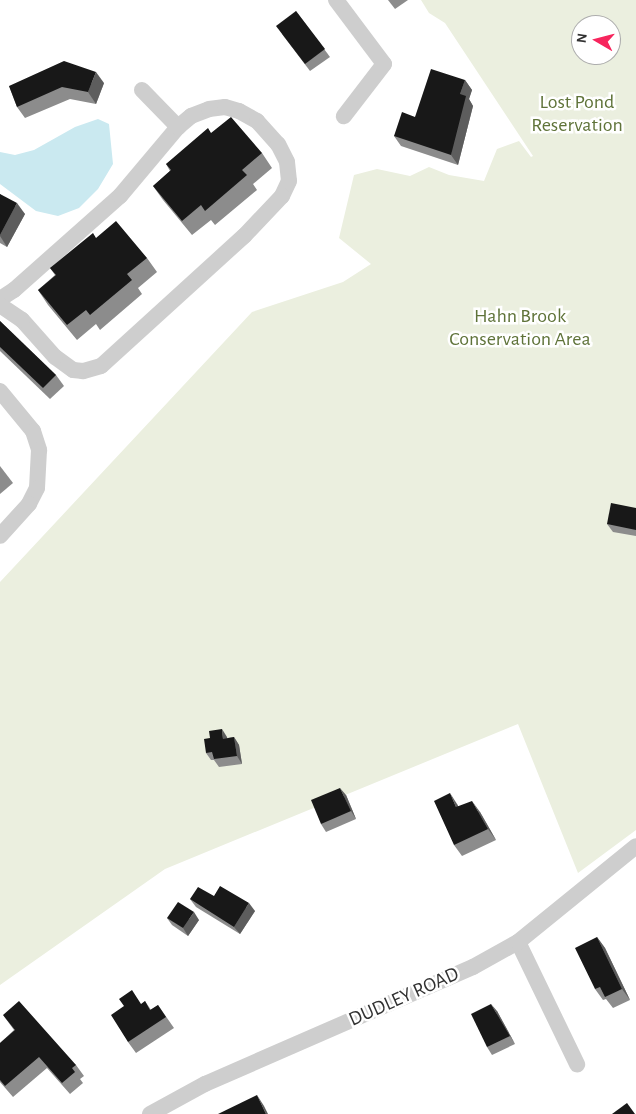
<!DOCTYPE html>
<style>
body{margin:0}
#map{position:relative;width:636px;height:1114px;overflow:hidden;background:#fff;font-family:"Alegreya Sans",sans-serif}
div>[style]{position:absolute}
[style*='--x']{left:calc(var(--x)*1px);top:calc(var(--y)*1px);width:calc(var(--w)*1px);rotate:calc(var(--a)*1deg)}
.green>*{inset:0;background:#ebefdf}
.water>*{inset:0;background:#cae9f0}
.minor>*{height:16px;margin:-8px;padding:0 8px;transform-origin:8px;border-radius:8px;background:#cecece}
.wall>*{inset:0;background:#8c8c8c}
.shaded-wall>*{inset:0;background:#5d5d5d}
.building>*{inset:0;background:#181818}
span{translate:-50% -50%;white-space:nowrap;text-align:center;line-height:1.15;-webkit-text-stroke:5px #fff;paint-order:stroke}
.park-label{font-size:20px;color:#5f7339}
.street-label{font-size:20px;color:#313131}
.north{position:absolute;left:571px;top:15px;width:50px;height:50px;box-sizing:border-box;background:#fff;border:1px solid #adadad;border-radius:50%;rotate:278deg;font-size:14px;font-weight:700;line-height:20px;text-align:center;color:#313131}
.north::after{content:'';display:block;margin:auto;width:18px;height:22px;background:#f7255d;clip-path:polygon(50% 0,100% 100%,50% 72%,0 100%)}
</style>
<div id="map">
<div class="green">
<i style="clip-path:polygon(evenodd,421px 0,636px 0,636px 830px,578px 873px,518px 724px,165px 869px,0 985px,0 582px,252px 312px,343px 282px,371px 264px,339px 238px,354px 175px,377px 169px,410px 176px,429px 167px,449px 175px,484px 181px,497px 149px,519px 141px,531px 157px,533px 156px,445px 23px,429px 13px,421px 0,581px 25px,611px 25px,611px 55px,581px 55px,581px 25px)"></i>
</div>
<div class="water">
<i style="clip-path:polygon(98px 119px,109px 124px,113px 164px,98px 189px,79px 208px,58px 216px,36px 211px,0 184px,0 152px,15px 155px,34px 150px,75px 127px)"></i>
</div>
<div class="minor">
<i style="--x:336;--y:0;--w:80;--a:53.1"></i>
<i style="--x:384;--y:64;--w:66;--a:127.6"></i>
<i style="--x:142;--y:90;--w:52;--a:45.8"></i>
<i style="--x:0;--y:299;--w:17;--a:-33"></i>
<i style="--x:14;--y:290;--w:142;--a:-41.6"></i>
<i style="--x:120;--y:196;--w:90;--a:-50"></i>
<i style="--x:178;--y:127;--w:17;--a:-40"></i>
<i style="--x:191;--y:116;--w:19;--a:-21"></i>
<i style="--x:209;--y:109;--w:16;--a:-7"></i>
<i style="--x:225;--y:107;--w:15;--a:16"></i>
<i style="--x:239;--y:111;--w:21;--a:29"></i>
<i style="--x:257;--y:121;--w:31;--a:48"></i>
<i style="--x:278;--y:144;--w:20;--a:63"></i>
<i style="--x:287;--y:162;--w:19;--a:84"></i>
<i style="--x:289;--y:181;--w:17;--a:115"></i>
<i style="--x:282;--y:196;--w:55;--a:133.5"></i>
<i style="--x:244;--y:236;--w:193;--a:137.7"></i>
<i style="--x:101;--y:366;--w:19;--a:164"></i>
<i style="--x:83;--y:371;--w:10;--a:-174"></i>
<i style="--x:73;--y:370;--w:22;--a:-144"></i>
<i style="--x:55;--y:357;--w:50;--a:-131.7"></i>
<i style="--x:22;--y:320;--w:27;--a:-146"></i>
<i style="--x:0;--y:391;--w:52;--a:50.5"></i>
<i style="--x:33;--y:431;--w:20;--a:72"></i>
<i style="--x:39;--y:450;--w:38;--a:93"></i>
<i style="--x:37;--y:488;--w:18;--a:117"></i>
<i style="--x:29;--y:504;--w:43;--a:132.2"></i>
<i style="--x:518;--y:942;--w:136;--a:64.2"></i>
<i style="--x:150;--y:1114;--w:63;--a:-28.6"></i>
<i style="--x:205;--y:1084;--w:292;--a:-23.6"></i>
<i style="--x:473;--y:967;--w:51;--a:-29.1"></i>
<i style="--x:518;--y:942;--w:152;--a:-39.1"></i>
</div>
<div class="wall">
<i style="clip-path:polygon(388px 0,408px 0,395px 9px)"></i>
<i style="clip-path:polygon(296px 11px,330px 57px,310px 71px,282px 34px)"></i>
<i style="clip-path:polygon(465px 80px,472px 90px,469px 99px,473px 106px,458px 165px,401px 146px,394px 136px,415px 117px)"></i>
<i style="clip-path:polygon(104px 83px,96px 104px,70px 99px,25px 118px,17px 107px,9px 86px)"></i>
<i style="clip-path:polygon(211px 133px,262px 153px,272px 168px,253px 184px,257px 190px,215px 225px,211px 220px,192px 235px,163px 200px,153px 186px,170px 171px,166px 164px)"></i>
<i style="clip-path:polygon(0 194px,25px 214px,7px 247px,0 243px)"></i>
<i style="clip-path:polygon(96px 238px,147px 258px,157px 272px,138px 288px,142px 294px,100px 330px,96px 324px,77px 340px,48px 305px,38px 290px,55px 275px,50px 268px)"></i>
<i style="clip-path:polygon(0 321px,56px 375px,64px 386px,50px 399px,0 351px)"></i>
<i style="clip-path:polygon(0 466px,13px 483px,0 494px)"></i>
<i style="clip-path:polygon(636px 508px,636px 536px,613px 532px,607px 524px)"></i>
<i style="clip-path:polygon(227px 737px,227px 738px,234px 737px,239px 745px,242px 764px,219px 767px,214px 760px,211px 760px,206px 753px)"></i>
<i style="clip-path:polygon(346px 795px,356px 819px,326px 832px,321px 824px)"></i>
<i style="clip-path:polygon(457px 804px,458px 806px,480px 812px,496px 840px,462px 856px,454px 845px)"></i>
<i style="clip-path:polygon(214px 896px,255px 911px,240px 934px,196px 907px,190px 899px)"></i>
<i style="clip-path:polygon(167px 918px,199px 920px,188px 936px,172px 925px)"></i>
<i style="clip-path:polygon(597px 937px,605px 948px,630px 1000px,613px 1008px,606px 999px,603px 1000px,595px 989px)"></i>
<i style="clip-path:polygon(145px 1001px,151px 1010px,158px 1005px,174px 1028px,136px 1053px,128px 1042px,142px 1004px)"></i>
<i style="clip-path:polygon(497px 1011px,515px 1044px,492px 1055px,487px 1047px)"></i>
<i style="clip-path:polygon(3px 1015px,76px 1065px,84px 1076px,80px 1079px,83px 1083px,70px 1094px,47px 1068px,13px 1097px,0 1082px,0 1043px,14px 1030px)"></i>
</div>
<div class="shaded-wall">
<i style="clip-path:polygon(96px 72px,104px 83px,96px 104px,88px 92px)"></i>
<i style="clip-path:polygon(465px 80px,472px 90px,469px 99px,473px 106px,458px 165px,451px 155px,460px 94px)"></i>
<i style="clip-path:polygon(17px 203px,25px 214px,7px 247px,0 236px,0 235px)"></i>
<i style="clip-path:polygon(222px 729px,227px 737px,228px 746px,223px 739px)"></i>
<i style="clip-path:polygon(234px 737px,239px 745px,242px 764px,237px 756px)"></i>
<i style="clip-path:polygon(340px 788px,346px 795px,356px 819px,351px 811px)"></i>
<i style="clip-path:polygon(450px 793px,457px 804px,464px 818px,456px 807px)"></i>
<i style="clip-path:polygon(472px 801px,480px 812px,496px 840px,488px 829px)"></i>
<i style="clip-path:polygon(249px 903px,255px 911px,240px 934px,234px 927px)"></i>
<i style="clip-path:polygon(194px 912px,199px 920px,188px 936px,183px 928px)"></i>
<i style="clip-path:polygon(597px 937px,605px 948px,630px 1000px,622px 989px)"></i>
<i style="clip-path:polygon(491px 1004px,497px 1011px,515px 1044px,510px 1036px)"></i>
<i style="clip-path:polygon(257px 1095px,264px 1106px,268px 1114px,266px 1114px)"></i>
</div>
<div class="building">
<i style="clip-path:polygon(296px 11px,325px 49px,305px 64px,276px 26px)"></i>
<i style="clip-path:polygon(64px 61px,96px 72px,88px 92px,62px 87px,17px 107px,9px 86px)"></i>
<i style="clip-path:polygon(431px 69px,465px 80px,460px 94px,466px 96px,451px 155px,394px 136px,402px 112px,415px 117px)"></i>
<i style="clip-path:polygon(231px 117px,262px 153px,242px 170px,247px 175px,205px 211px,201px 205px,182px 221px,153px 186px,171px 170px,166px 164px,208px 128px,211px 133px)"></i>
<i style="clip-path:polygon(0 194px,17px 203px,0 235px)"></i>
<i style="clip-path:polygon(116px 221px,147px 258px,127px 274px,132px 280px,90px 315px,86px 310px,67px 325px,38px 290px,56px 275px,50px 268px,93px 233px,96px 238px)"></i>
<i style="clip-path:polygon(0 321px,56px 375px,43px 388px,0 347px)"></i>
<i style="clip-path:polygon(611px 503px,636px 508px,636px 530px,607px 524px)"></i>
<i style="clip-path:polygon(222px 729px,223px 739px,234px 737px,237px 756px,214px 759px,212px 752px,206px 753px,204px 739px,210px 738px,209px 731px)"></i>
<i style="clip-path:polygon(340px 788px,351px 811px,321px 824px,311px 800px)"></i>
<i style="clip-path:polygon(450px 793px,456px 807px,472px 801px,488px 829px,454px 845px,434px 801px)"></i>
<i style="clip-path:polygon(220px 886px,249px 903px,234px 927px,190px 899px,198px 887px,214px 896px)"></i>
<i style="clip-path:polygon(178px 902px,194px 912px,183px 928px,167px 918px)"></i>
<i style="clip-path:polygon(597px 937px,622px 989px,605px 997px,600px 987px,595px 989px,575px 948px)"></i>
<i style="clip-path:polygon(132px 990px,141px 1004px,145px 1001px,150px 1010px,158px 1005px,166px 1017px,128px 1042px,111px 1015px,124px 1006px,119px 999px)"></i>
<i style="clip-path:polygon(19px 1001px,76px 1065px,72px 1068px,75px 1072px,62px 1083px,39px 1057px,5px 1086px,0 1080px,0 1043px,15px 1030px,3px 1015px)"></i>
<i style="clip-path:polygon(491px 1004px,510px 1036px,487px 1047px,471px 1014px)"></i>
<i style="clip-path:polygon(257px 1095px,266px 1114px,218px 1114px)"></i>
<i style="clip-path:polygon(627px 1103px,635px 1114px,612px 1114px)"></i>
</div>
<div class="park-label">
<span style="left:577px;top:114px">Lost Pond<br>Reservation</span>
<span style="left:520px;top:328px">Hahn Brook<br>Conservation Area</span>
</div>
<div class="street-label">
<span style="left:404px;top:997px;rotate:-24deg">DUDLEY ROAD</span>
</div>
<div class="north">N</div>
</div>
